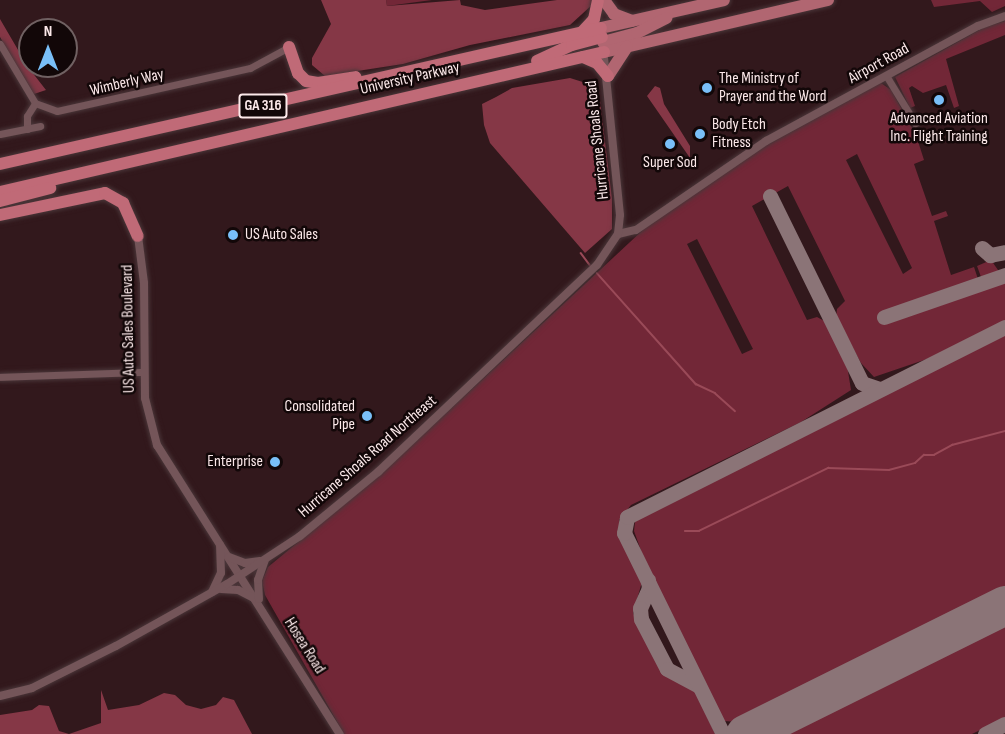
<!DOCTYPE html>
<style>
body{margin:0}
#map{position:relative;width:1005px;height:734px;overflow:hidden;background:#32181c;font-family:"Sofia Sans Condensed",sans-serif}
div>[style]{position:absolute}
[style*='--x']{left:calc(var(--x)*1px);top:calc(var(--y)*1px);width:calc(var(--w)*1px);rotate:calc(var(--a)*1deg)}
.green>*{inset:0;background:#722737}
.forest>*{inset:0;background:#853746}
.stream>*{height:1.5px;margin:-0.75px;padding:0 0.75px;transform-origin:0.75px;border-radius:0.75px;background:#9a4a58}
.taxiway>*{height:15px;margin:-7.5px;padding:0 7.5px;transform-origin:7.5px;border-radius:7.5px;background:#8b7477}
.runway>*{height:39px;margin:-19.5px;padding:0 19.5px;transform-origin:19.5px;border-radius:19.5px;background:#8b7477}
.roads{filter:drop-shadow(0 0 2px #4a3639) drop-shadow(0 0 2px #4a3639)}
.minor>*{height:7px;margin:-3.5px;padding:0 3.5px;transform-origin:3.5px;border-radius:3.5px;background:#745559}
.tertiary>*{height:8px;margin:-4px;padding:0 4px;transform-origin:4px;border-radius:4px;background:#745559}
.trunk>*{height:12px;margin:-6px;padding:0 6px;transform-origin:6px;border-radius:6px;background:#b16671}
.motorway>*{height:12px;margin:-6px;padding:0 6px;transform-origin:6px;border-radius:6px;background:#c06a77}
.dots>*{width:16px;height:16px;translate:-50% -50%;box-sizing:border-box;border:3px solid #120708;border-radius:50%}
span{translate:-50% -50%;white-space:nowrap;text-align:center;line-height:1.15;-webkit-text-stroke:5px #120708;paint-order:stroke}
.shield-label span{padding:2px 4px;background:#120708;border:2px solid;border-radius:4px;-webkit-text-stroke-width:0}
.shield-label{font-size:15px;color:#fce9ea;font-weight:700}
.street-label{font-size:16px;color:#fce9ea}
.poi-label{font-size:16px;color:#fce9ea}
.left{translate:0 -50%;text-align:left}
.right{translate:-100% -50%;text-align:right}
.north{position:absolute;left:18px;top:18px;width:60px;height:60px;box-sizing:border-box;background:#120708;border:2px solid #706162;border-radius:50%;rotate:0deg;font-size:16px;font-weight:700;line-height:24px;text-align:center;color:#fce9ea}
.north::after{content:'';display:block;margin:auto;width:21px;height:27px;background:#79bff8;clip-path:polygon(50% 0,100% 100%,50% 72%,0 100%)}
</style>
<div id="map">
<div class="green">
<i style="clip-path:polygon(386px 0,432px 0,387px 6px)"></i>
<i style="clip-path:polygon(931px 0,1005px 0,1005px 6px,992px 12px,980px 1px,934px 7px)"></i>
<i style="clip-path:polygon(1005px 21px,1005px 35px,946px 59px,959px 106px,954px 108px,946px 85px,923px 93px,912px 86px,909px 88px,915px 106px,910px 108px,895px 77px,983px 28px)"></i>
<i style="clip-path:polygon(evenodd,881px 83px,891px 90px,916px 135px,924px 160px,914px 164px,932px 216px,946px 211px,948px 216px,934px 221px,951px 275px,974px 267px,978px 279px,885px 311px,884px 322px,995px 283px,992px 274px,981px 277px,977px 266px,991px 260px,1005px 280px,1005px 321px,930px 358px,874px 377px,861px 363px,836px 318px,837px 309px,845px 301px,788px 186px,752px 206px,807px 320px,817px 317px,828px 323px,847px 365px,851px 390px,801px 422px,631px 505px,619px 520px,620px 536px,642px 582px,633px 613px,663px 675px,693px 685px,715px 734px,344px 734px,265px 595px,262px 581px,268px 567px,383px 472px,644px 229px,745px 157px,881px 83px,857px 154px,912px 268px,903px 274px,846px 160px,857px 154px,881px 83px,697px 239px,753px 349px,742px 354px,687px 244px,697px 239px)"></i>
<i style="clip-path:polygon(1005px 332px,1005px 590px,738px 722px,724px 721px,649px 573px,634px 531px,635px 522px,673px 496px)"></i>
<i style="clip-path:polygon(1005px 620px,1005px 718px,972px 734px,774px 734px)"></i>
</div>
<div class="forest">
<i style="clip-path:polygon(321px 0,386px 0,387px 6px,460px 0,461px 5px,485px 10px,557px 0,592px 0,593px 4px,570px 25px,470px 45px,403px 64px,325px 76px,312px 65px,312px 58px,331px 24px)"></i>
<i style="clip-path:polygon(0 19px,28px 67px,46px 90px,34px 94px,0 37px)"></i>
<i style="clip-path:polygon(570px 78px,589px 84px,600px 101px,612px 198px,612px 229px,585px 253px,490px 143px,484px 125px,482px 104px,496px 97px,512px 88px)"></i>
<i style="clip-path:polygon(655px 86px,660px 88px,664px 104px,690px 146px,690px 158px,647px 96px)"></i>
<i style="clip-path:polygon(101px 690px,108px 710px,139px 705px,164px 693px,175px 695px,186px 705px,201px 709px,216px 705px,223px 697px,234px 700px,252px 734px,0 734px,0 715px,32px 710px,39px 705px,49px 706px,59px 731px,69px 734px,101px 723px)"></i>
</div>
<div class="stream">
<i style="--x:581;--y:253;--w:15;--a:53"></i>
<i style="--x:597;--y:273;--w:149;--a:48.3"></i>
<i style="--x:696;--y:384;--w:21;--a:25"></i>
<i style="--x:715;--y:393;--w:27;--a:42"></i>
<i style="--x:685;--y:531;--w:14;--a:0"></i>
<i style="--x:699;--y:531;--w:144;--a:-26"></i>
<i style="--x:828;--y:468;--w:61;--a:1.9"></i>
<i style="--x:889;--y:470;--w:27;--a:-15"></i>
<i style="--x:915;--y:463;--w:12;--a:-42"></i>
<i style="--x:924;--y:455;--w:10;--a:0"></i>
<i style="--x:934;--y:455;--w:21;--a:-29"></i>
<i style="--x:952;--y:445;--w:55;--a:-14.8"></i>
</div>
<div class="taxiway">
<i style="--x:770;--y:196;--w:208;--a:63.8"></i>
<i style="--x:862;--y:383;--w:18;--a:19"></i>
<i style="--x:982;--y:248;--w:11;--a:41"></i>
<i style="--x:990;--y:255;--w:15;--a:-11"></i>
<i style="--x:884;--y:317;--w:128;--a:-19.1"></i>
<i style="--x:648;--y:580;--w:8;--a:83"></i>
<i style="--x:649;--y:588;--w:22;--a:114"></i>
<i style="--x:640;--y:608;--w:11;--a:85"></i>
<i style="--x:641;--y:619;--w:56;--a:62.5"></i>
<i style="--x:667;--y:669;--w:36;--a:28"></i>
<i style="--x:999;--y:608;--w:6;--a:-9"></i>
<i style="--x:723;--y:734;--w:224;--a:-116.2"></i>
<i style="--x:624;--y:533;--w:16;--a:-79"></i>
<i style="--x:627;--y:517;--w:423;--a:-26.7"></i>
<i style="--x:985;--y:734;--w:22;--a:-27"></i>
</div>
<div class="runway">
<i style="--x:745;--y:734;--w:290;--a:-26.4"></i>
</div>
<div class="roads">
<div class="minor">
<i style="--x:0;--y:44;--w:69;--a:59.3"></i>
<i style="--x:35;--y:103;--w:23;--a:20"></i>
<i style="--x:57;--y:111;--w:198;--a:-12.6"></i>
<i style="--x:250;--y:68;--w:44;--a:-28.3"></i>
<i style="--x:887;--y:77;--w:54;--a:58.7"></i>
<i style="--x:27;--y:129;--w:13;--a:-90"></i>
<i style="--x:27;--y:116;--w:15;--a:-58"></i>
<i style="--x:0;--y:134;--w:41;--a:-11.3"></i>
<i style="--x:0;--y:377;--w:144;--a:-2"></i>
</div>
<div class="tertiary">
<i style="--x:618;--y:234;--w:18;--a:-13"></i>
<i style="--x:636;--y:230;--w:158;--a:-34.4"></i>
<i style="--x:766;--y:141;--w:241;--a:-28.5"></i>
<i style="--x:978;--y:26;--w:29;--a:-20"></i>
<i style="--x:138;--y:236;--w:47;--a:82.7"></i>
<i style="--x:144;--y:283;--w:115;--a:89.5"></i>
<i style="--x:145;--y:398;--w:49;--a:75.7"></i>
<i style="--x:157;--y:445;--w:342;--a:57.7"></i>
<i style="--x:229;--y:557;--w:17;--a:21"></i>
<i style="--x:245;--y:563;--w:15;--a:-8"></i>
<i style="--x:221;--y:589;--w:17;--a:3"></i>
<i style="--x:238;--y:590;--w:18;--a:27"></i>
<i style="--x:212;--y:592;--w:21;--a:-65"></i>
<i style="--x:221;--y:573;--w:28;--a:-92"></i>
<i style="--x:259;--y:599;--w:19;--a:-93"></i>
<i style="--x:258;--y:580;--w:21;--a:-71"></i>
<i style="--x:0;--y:696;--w:33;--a:-14"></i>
<i style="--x:32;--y:688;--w:94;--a:-26.6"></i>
<i style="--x:116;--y:646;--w:127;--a:-29.2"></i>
<i style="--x:227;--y:584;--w:87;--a:-33.3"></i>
<i style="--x:300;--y:536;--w:101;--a:-39.4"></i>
<i style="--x:378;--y:472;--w:301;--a:-43.4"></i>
<i style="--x:597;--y:265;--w:37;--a:-56"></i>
<i style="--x:618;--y:234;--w:19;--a:-84"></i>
<i style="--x:620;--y:215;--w:168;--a:-95.8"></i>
</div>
<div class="trunk">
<i style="--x:604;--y:0;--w:17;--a:54"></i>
<i style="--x:614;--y:14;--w:19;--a:21"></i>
<i style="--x:601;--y:28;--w:126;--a:-12.8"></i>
<i style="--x:603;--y:42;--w:35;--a:-15"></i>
<i style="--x:637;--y:33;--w:33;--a:-27"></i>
<i style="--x:604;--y:52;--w:230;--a:-13.1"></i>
<i style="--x:608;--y:76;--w:35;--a:-57"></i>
</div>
<div class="motorway">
<i style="--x:583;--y:31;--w:16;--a:-47"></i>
<i style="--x:594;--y:19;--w:19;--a:-78"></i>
<i style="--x:289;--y:47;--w:28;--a:71"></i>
<i style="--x:298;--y:73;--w:11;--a:45"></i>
<i style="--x:306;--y:81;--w:12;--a:9"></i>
<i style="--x:318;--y:83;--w:38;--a:-9"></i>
<i style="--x:583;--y:57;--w:15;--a:23"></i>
<i style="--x:597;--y:63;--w:17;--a:50"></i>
<i style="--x:537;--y:61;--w:38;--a:-25"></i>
<i style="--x:572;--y:45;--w:31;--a:-15"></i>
<i style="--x:0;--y:164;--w:616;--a:-12.75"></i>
<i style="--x:0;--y:192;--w:620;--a:-13.05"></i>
<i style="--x:0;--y:201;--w:52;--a:-14.6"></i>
<i style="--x:0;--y:215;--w:107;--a:-11.8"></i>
<i style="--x:105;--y:193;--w:21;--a:29"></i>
<i style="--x:123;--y:203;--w:36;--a:66"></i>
</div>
</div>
<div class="dots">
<i style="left:707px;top:88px;background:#79bff8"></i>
<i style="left:939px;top:100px;background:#79bff8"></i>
<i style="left:700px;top:134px;background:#79bff8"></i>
<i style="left:670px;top:144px;background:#79bff8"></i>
<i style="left:233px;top:235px;background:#79bff8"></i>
<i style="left:367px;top:416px;background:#79bff8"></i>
<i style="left:275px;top:462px;background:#79bff8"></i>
</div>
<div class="shield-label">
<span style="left:263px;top:106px">GA 316</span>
</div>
<div class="street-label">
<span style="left:879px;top:64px;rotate:-29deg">Airport Road</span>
<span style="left:410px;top:79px;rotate:-13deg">University Parkway</span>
<span style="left:127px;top:83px;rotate:-13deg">Wimberly Way</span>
<span style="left:598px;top:140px;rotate:-96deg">Hurricane Shoals Road</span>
<span style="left:129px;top:329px;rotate:-91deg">US Auto Sales Boulevard</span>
<span style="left:368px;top:457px;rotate:-41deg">Hurricane Shoals Road Northeast</span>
<span style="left:304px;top:646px;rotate:58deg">Hosea Road</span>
</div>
<div class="poi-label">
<span class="left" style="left:719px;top:88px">The Ministry of<br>Prayer and the Word</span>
<span style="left:939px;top:128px">Advanced Aviation<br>Inc. Flight Training</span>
<span class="left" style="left:712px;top:134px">Body Etch<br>Fitness</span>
<span style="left:670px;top:163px">Super Sod</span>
<span class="left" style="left:245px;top:235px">US Auto Sales</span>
<span class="right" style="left:355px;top:416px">Consolidated<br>Pipe</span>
<span class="right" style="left:263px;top:462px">Enterprise</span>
</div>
<div class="north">N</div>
</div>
